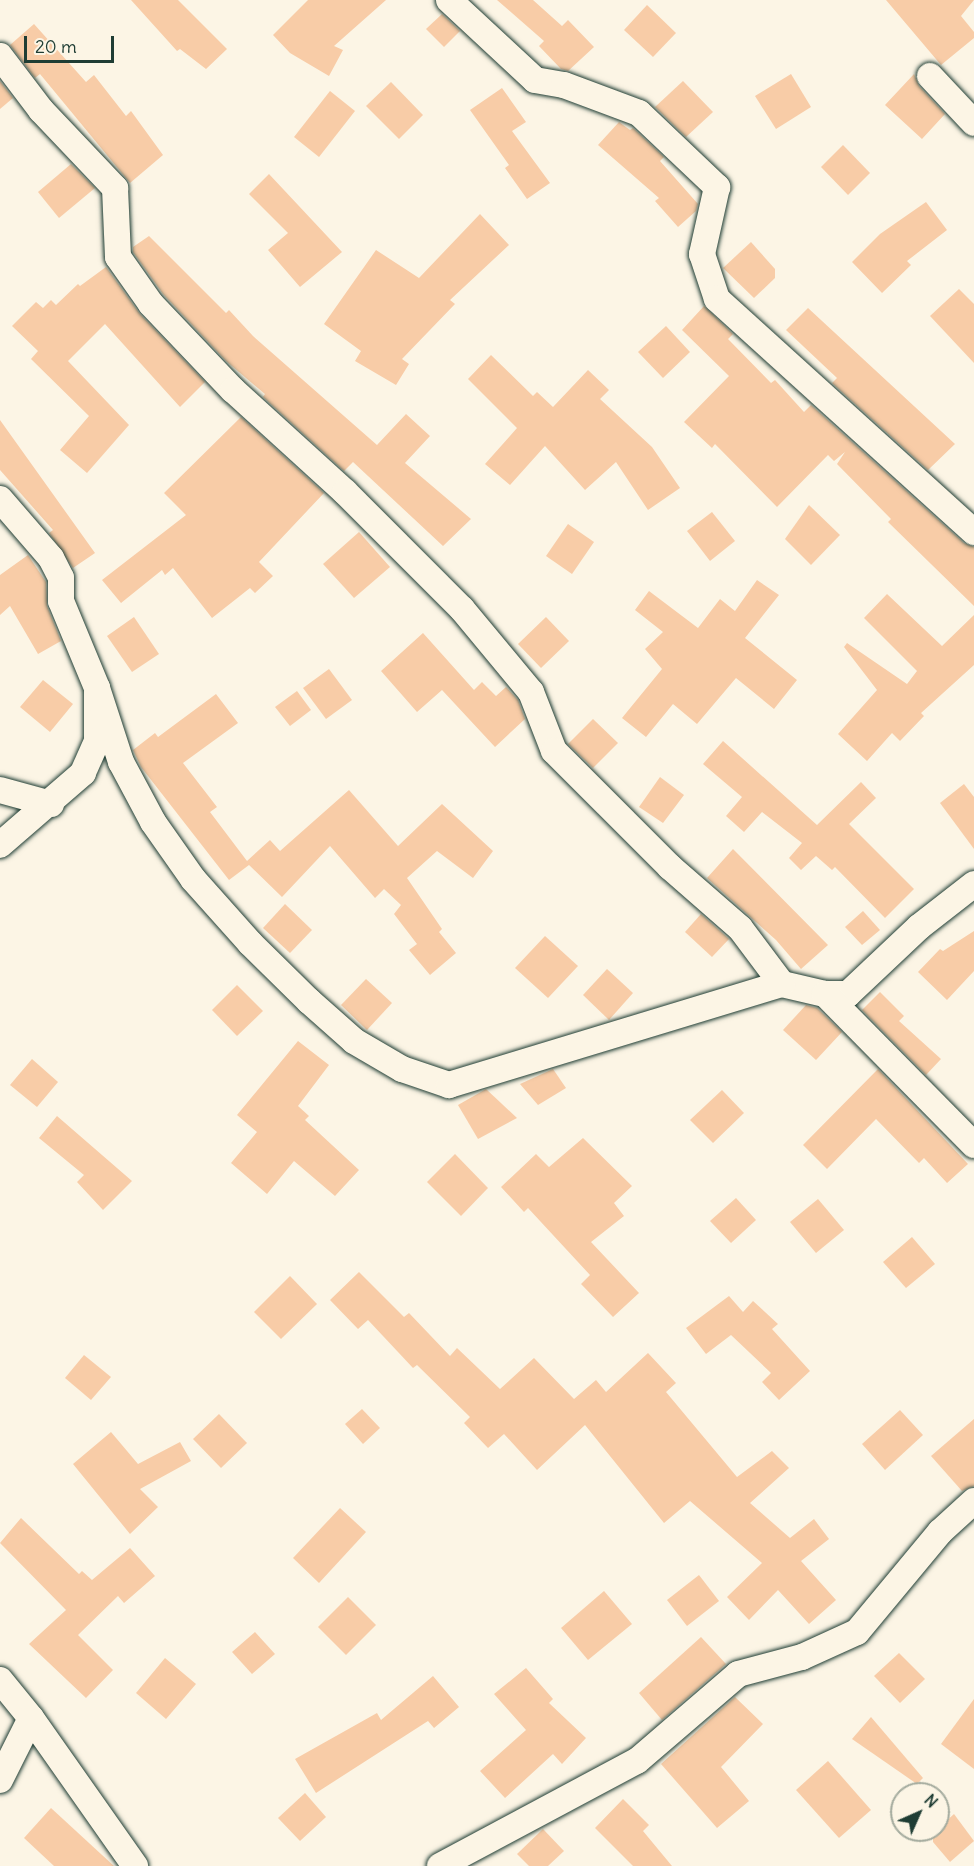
<!DOCTYPE html>
<style>
body{margin:0}
#map{position:relative;width:974px;height:1866px;overflow:hidden;background:#fcf5e5;font-family:Delius,sans-serif}
div>[style]{position:absolute}
[style*='--x']{left:calc(var(--x)*1px);top:calc(var(--y)*1px);width:calc(var(--w)*1px);rotate:calc(var(--a)*1deg)}
.building>*{inset:0;background:#f8cca7}
.roads{filter:drop-shadow(0 0 2px #1f3d34) drop-shadow(0 0 2px #1f3d34)}
.street>*{height:26px;margin:-13px;padding:0 13px;transform-origin:13px;border-radius:13px;background:#fcf5e5}
span{translate:-50% -50%;white-space:nowrap;text-align:center;line-height:1.15;-webkit-text-stroke:5px #fcf5e5;paint-order:stroke}
.north{position:absolute;left:890px;top:1782px;width:60px;height:60px;box-sizing:border-box;background:#fcf5e5;border:2px solid #a4ab9e;border-radius:50%;rotate:45deg;font-size:16px;font-weight:700;line-height:24px;text-align:center;color:#1f3d34}
.north::after{content:'';display:block;margin:auto;width:21px;height:27px;background:#1f3d34;clip-path:polygon(50% 0,100% 100%,50% 72%,0 100%)}
.scale{position:absolute;left:24px;top:36px;width:90px;height:27px;box-sizing:border-box;border:3px solid #1f3d34;border-top:0;padding-left:8px;font-size:18px;line-height:21px;white-space:nowrap;color:#1f3d34;-webkit-text-stroke:4px #fcf5e5;paint-order:stroke}
</style>
<div id="map">
<div class="building">
<i style="clip-path:polygon(131px 0,178px 0,227px 49px,206px 69px,180px 49px,177px 51px)"></i>
<i style="clip-path:polygon(308px 0,386px 0,334px 46px,343px 50px,329px 76px,290px 53px,273px 35px)"></i>
<i style="clip-path:polygon(497px 0,533px 0,562px 26px,568px 20px,594px 47px,568px 71px,561px 69px,539px 46px,544px 41px)"></i>
<i style="clip-path:polygon(886px 0,974px 0,961px 16px,974px 32px,974px 38px,941px 65px)"></i>
<i style="clip-path:polygon(647px 5px,676px 33px,653px 57px,624px 30px)"></i>
<i style="clip-path:polygon(442px 14px,460px 31px,444px 47px,426px 29px)"></i>
<i style="clip-path:polygon(34px 24px,86px 82px,94px 75px,126px 116px,131px 111px,163px 155px,130px 183px,40px 74px,35px 78px,10px 45px)"></i>
<i style="clip-path:polygon(791px 74px,811px 107px,776px 129px,755px 96px)"></i>
<i style="clip-path:polygon(914px 74px,919px 86px,945px 114px,922px 139px,885px 105px)"></i>
<i style="clip-path:polygon(0 81px,13px 98px,0 109px)"></i>
<i style="clip-path:polygon(683px 81px,713px 112px,686px 137px,655px 107px)"></i>
<i style="clip-path:polygon(391px 82px,423px 115px,399px 139px,366px 106px)"></i>
<i style="clip-path:polygon(502px 88px,526px 122px,512px 131px,550px 183px,527px 199px,505px 168px,509px 165px,470px 110px)"></i>
<i style="clip-path:polygon(330px 91px,355px 111px,319px 157px,294px 137px)"></i>
<i style="clip-path:polygon(619px 122px,630px 130px,633px 128px,664px 157px,660px 161px,698px 204px,696px 211px,678px 227px,655px 201px,659px 198px,598px 145px)"></i>
<i style="clip-path:polygon(843px 145px,870px 173px,848px 195px,821px 167px)"></i>
<i style="clip-path:polygon(71px 164px,95px 188px,59px 218px,38px 192px)"></i>
<i style="clip-path:polygon(269px 174px,342px 252px,300px 287px,268px 250px,288px 233px,249px 194px)"></i>
<i style="clip-path:polygon(926px 202px,947px 230px,907px 261px,911px 265px,882px 293px,852px 262px,880px 234px)"></i>
<i style="clip-path:polygon(480px 214px,509px 245px,450px 300px,455px 304px,402px 359px,409px 364px,396px 385px,355px 361px,361px 351px,324px 324px,376px 250px,419px 278px)"></i>
<i style="clip-path:polygon(149px 236px,226px 313px,229px 310px,253px 336px,377px 445px,406px 414px,430px 436px,405px 463px,471px 519px,443px 546px,353px 462px,344px 471px,263px 397px,265px 394px,226px 361px,163px 294px,133px 252px,133px 247px)"></i>
<i style="clip-path:polygon(751px 242px,775px 269px,775px 278px,754px 298px,723px 268px)"></i>
<i style="clip-path:polygon(106px 267px,140px 314px,205px 382px,180px 407px,105px 324px,68px 361px,129px 425px,87px 473px,60px 450px,89px 416px,31px 359px,38px 351px,12px 326px,36px 302px,43px 308px,51px 300px,56px 305px,78px 284px,80px 286px)"></i>
<i style="clip-path:polygon(959px 289px,974px 304px,974px 363px,930px 316px)"></i>
<i style="clip-path:polygon(704px 306px,733px 334px,728px 339px,771px 383px,775px 380px,804px 412px,811px 405px,964px 543px,974px 547px,974px 606px,888px 522px,891px 519px,837px 464px,845px 452px,834px 461px,828px 455px,777px 507px,715px 444px,712px 448px,684px 422px,729px 376px,682px 330px)"></i>
<i style="clip-path:polygon(808px 308px,955px 444px,928px 470px,832px 383px,837px 378px,786px 330px)"></i>
<i style="clip-path:polygon(666px 326px,690px 352px,663px 378px,638px 352px)"></i>
<i style="clip-path:polygon(491px 355px,533px 396px,537px 392px,553px 407px,588px 370px,609px 390px,600px 399px,652px 447px,680px 488px,648px 510px,616px 462px,585px 490px,545px 446px,510px 485px,485px 464px,517px 428px,468px 379px)"></i>
<i style="clip-path:polygon(241px 417px,324px 493px,259px 562px,273px 576px,255px 593px,250px 588px,212px 618px,173px 568px,165px 575px,162px 570px,121px 603px,102px 580px,186px 515px,164px 493px)"></i>
<i style="clip-path:polygon(0 420px,95px 553px,73px 568px,49px 533px,53px 530px,0 470px)"></i>
<i style="clip-path:polygon(809px 505px,840px 535px,811px 565px,785px 539px)"></i>
<i style="clip-path:polygon(712px 512px,735px 541px,710px 561px,687px 531px)"></i>
<i style="clip-path:polygon(568px 524px,594px 542px,572px 574px,546px 556px)"></i>
<i style="clip-path:polygon(359px 532px,390px 567px,354px 598px,323px 564px)"></i>
<i style="clip-path:polygon(28px 555px,46px 582px,47px 606px,61px 641px,38px 654px,10px 606px,0 615px,0 575px)"></i>
<i style="clip-path:polygon(757px 580px,779px 595px,745px 638px,797px 680px,774px 709px,736px 678px,697px 724px,673px 704px,646px 737px,622px 718px,662px 669px,645px 649px,663px 632px,635px 610px,649px 591px,698px 628px,720px 599px,735px 611px)"></i>
<i style="clip-path:polygon(887px 594px,942px 646px,974px 615px,974px 665px,921px 713px,924px 716px,900px 741px,892px 733px,867px 761px,838px 734px,877px 690px,844px 647px,847px 643px,907px 684px,917px 671px,864px 618px)"></i>
<i style="clip-path:polygon(134px 617px,159px 654px,132px 672px,107px 636px)"></i>
<i style="clip-path:polygon(546px 617px,569px 641px,541px 668px,518px 644px)"></i>
<i style="clip-path:polygon(423px 633px,474px 690px,482px 682px,496px 696px,506px 687px,518px 700px,525px 719px,495px 747px,442px 690px,417px 712px,381px 671px)"></i>
<i style="clip-path:polygon(329px 669px,352px 700px,326px 719px,303px 688px)"></i>
<i style="clip-path:polygon(43px 680px,73px 704px,50px 732px,20px 707px)"></i>
<i style="clip-path:polygon(297px 691px,311px 710px,290px 726px,275px 707px)"></i>
<i style="clip-path:polygon(216px 694px,238px 723px,183px 763px,217px 807px,210px 812px,247px 861px,270px 840px,280px 851px,349px 790px,398px 846px,442px 804px,493px 851px,473px 878px,437px 851px,407px 878px,442px 929px,439px 932px,456px 953px,430px 975px,409px 950px,417px 944px,394px 914px,401px 905px,384px 889px,375px 898px,330px 846px,282px 897px,249px 865px,229px 880px,141px 767px,133px 750px,155px 733px,158px 737px)"></i>
<i style="clip-path:polygon(593px 719px,618px 743px,593px 768px,568px 744px)"></i>
<i style="clip-path:polygon(723px 741px,817px 825px,861px 782px,876px 798px,849px 824px,914px 889px,885px 918px,835px 867px,832px 870px,816px 856px,801px 870px,789px 858px,802px 843px,762px 812px,744px 832px,726px 816px,742px 797px,703px 764px)"></i>
<i style="clip-path:polygon(660px 777px,684px 795px,663px 823px,639px 807px)"></i>
<i style="clip-path:polygon(964px 784px,974px 797px,974px 849px,940px 803px)"></i>
<i style="clip-path:polygon(733px 849px,828px 945px,801px 969px,776px 940px,707px 878px)"></i>
<i style="clip-path:polygon(285px 904px,312px 930px,290px 953px,263px 928px)"></i>
<i style="clip-path:polygon(863px 911px,880px 930px,862px 945px,845px 927px)"></i>
<i style="clip-path:polygon(701px 914px,729px 939px,712px 957px,685px 932px)"></i>
<i style="clip-path:polygon(974px 931px,974px 971px,947px 1000px,918px 972px,940px 949px,943px 951px)"></i>
<i style="clip-path:polygon(545px 936px,578px 966px,548px 998px,515px 968px)"></i>
<i style="clip-path:polygon(607px 969px,633px 993px,609px 1020px,583px 995px)"></i>
<i style="clip-path:polygon(366px 979px,392px 1003px,367px 1030px,341px 1005px)"></i>
<i style="clip-path:polygon(237px 985px,263px 1011px,237px 1036px,212px 1010px)"></i>
<i style="clip-path:polygon(880px 992px,904px 1016px,899px 1021px,941px 1059px,926px 1075px,862px 1010px)"></i>
<i style="clip-path:polygon(806px 1005px,817px 1008px,842px 1032px,816px 1060px,783px 1030px)"></i>
<i style="clip-path:polygon(298px 1041px,329px 1065px,298px 1106px,309px 1116px,305px 1120px,359px 1170px,335px 1196px,294px 1161px,267px 1194px,231px 1163px,257px 1132px,237px 1115px)"></i>
<i style="clip-path:polygon(32px 1059px,58px 1082px,37px 1107px,10px 1085px)"></i>
<i style="clip-path:polygon(553px 1069px,566px 1088px,538px 1105px,520px 1084px)"></i>
<i style="clip-path:polygon(878px 1069px,968px 1164px,947px 1183px,924px 1158px,919px 1163px,876px 1119px,827px 1169px,803px 1145px)"></i>
<i style="clip-path:polygon(486px 1089px,517px 1118px,478px 1139px,458px 1105px)"></i>
<i style="clip-path:polygon(722px 1090px,744px 1113px,713px 1143px,690px 1120px)"></i>
<i style="clip-path:polygon(57px 1116px,132px 1181px,103px 1210px,77px 1182px,84px 1175px,39px 1138px)"></i>
<i style="clip-path:polygon(583px 1138px,632px 1186px,614px 1203px,624px 1216px,591px 1242px,639px 1293px,613px 1317px,581px 1284px,590px 1275px,528px 1208px,524px 1212px,501px 1187px,536px 1154px,549px 1167px)"></i>
<i style="clip-path:polygon(455px 1154px,488px 1188px,461px 1216px,427px 1182px)"></i>
<i style="clip-path:polygon(736px 1198px,756px 1220px,731px 1243px,710px 1221px)"></i>
<i style="clip-path:polygon(818px 1199px,844px 1230px,816px 1253px,790px 1222px)"></i>
<i style="clip-path:polygon(912px 1237px,935px 1264px,906px 1288px,883px 1262px)"></i>
<i style="clip-path:polygon(359px 1272px,404px 1317px,409px 1313px,450px 1356px,457px 1348px,500px 1389px,534px 1358px,574px 1399px,596px 1380px,606px 1392px,648px 1353px,676px 1383px,666px 1392px,737px 1477px,772px 1451px,789px 1468px,750px 1503px,790px 1538px,814px 1519px,829px 1539px,801px 1561px,836px 1600px,809px 1624px,778px 1590px,749px 1620px,727px 1597px,762px 1563px,690px 1501px,664px 1523px,585px 1425px,537px 1470px,504px 1434px,488px 1448px,464px 1423px,470px 1417px,417px 1365px,413px 1368px,368px 1320px,358px 1329px,330px 1300px)"></i>
<i style="clip-path:polygon(290px 1276px,317px 1304px,281px 1339px,254px 1312px)"></i>
<i style="clip-path:polygon(729px 1296px,743px 1312px,753px 1301px,778px 1324px,772px 1329px,810px 1371px,779px 1400px,762px 1382px,771px 1373px,731px 1335px,706px 1354px,686px 1328px)"></i>
<i style="clip-path:polygon(84px 1355px,111px 1377px,91px 1400px,65px 1378px)"></i>
<i style="clip-path:polygon(362px 1409px,380px 1428px,363px 1444px,345px 1424px)"></i>
<i style="clip-path:polygon(900px 1410px,923px 1435px,885px 1470px,862px 1444px)"></i>
<i style="clip-path:polygon(219px 1414px,247px 1443px,221px 1468px,193px 1439px)"></i>
<i style="clip-path:polygon(974px 1419px,974px 1486px,962px 1491px,931px 1456px)"></i>
<i style="clip-path:polygon(111px 1432px,138px 1464px,180px 1442px,191px 1461px,140px 1489px,158px 1507px,130px 1534px,73px 1464px)"></i>
<i style="clip-path:polygon(340px 1508px,366px 1532px,319px 1583px,293px 1558px)"></i>
<i style="clip-path:polygon(21px 1518px,79px 1574px,82px 1571px,92px 1580px,130px 1548px,155px 1576px,124px 1603px,118px 1596px,78px 1635px,113px 1670px,86px 1698px,29px 1644px,66px 1610px,0 1543px)"></i>
<i style="clip-path:polygon(699px 1575px,719px 1601px,687px 1626px,667px 1600px)"></i>
<i style="clip-path:polygon(604px 1591px,632px 1624px,588px 1660px,561px 1628px)"></i>
<i style="clip-path:polygon(348px 1597px,376px 1625px,346px 1655px,318px 1627px)"></i>
<i style="clip-path:polygon(255px 1632px,275px 1654px,252px 1674px,232px 1652px)"></i>
<i style="clip-path:polygon(701px 1637px,726px 1664px,662px 1720px,639px 1693px)"></i>
<i style="clip-path:polygon(899px 1653px,925px 1679px,900px 1703px,874px 1676px)"></i>
<i style="clip-path:polygon(165px 1658px,196px 1684px,166px 1719px,136px 1693px)"></i>
<i style="clip-path:polygon(526px 1668px,553px 1699px,549px 1703px,586px 1738px,562px 1764px,553px 1754px,505px 1798px,480px 1771px,526px 1730px,494px 1694px)"></i>
<i style="clip-path:polygon(433px 1676px,459px 1707px,434px 1728px,428px 1721px,316px 1793px,295px 1759px,377px 1713px,381px 1720px)"></i>
<i style="clip-path:polygon(735px 1697px,763px 1724px,721px 1767px,749px 1801px,717px 1828px,661px 1764px)"></i>
<i style="clip-path:polygon(974px 1699px,974px 1769px,941px 1744px)"></i>
<i style="clip-path:polygon(871px 1717px,923px 1778px,917px 1784px,852px 1739px)"></i>
<i style="clip-path:polygon(828px 1761px,871px 1810px,839px 1838px,796px 1790px)"></i>
<i style="clip-path:polygon(305px 1793px,326px 1817px,300px 1841px,278px 1818px)"></i>
<i style="clip-path:polygon(623px 1799px,649px 1825px,643px 1831px,672px 1866px,633px 1866px,595px 1828px)"></i>
<i style="clip-path:polygon(51px 1808px,114px 1866px,54px 1866px,24px 1838px)"></i>
<i style="clip-path:polygon(954px 1814px,974px 1841px,950px 1862px,933px 1842px,933px 1833px)"></i>
<i style="clip-path:polygon(543px 1829px,564px 1851px,548px 1866px,529px 1866px,517px 1854px)"></i>
</div>
<div class="roads">
<div class="street">
<i style="--x:449;--y:0;--w:117;--a:42.9"></i>
<i style="--x:535;--y:80;--w:29;--a:10"></i>
<i style="--x:564;--y:85;--w:80;--a:20.5"></i>
<i style="--x:639;--y:113;--w:108;--a:43.5"></i>
<i style="--x:717;--y:187;--w:69;--a:102.6"></i>
<i style="--x:702;--y:254;--w:47;--a:71.6"></i>
<i style="--x:717;--y:299;--w:347;--a:42.2"></i>
<i style="--x:0;--y:56;--w:68;--a:52.8"></i>
<i style="--x:41;--y:110;--w:108;--a:46.5"></i>
<i style="--x:115;--y:188;--w:69;--a:87.5"></i>
<i style="--x:118;--y:257;--w:57;--a:54.9"></i>
<i style="--x:151;--y:304;--w:119;--a:46.4"></i>
<i style="--x:233;--y:390;--w:151;--a:42.3"></i>
<i style="--x:345;--y:492;--w:165;--a:45"></i>
<i style="--x:462;--y:609;--w:108;--a:50.3"></i>
<i style="--x:531;--y:692;--w:63;--a:68.7"></i>
<i style="--x:554;--y:751;--w:164;--a:45"></i>
<i style="--x:670;--y:867;--w:93;--a:41.1"></i>
<i style="--x:740;--y:928;--w:70;--a:53.1"></i>
<i style="--x:782;--y:984;--w:44;--a:13.1"></i>
<i style="--x:825;--y:994;--w:23;--a:0"></i>
<i style="--x:848;--y:994;--w:98;--a:-43.3"></i>
<i style="--x:919;--y:927;--w:70;--a:-38"></i>
<i style="--x:930;--y:76;--w:64;--a:46.9"></i>
<i style="--x:0;--y:499;--w:78;--a:49.2"></i>
<i style="--x:51;--y:558;--w:22;--a:63"></i>
<i style="--x:61;--y:578;--w:23;--a:90"></i>
<i style="--x:61;--y:601;--w:94;--a:67.5"></i>
<i style="--x:97;--y:688;--w:53;--a:90"></i>
<i style="--x:97;--y:741;--w:35;--a:114"></i>
<i style="--x:83;--y:773;--w:110;--a:139.1"></i>
<i style="--x:97;--y:688;--w:78;--a:72"></i>
<i style="--x:121;--y:762;--w:68;--a:61.9"></i>
<i style="--x:153;--y:822;--w:70;--a:54.9"></i>
<i style="--x:193;--y:879;--w:86;--a:48.3"></i>
<i style="--x:250;--y:943;--w:83;--a:44.5"></i>
<i style="--x:309;--y:1001;--w:60;--a:41.6"></i>
<i style="--x:354;--y:1041;--w:56;--a:30.3"></i>
<i style="--x:402;--y:1069;--w:50;--a:18.8"></i>
<i style="--x:449;--y:1085;--w:348;--a:-16.9"></i>
<i style="--x:0;--y:790;--w:53;--a:15.4"></i>
<i style="--x:825;--y:994;--w:212;--a:45.4"></i>
<i style="--x:0;--y:1680;--w:49;--a:50.8"></i>
<i style="--x:31;--y:1718;--w:181;--a:54.9"></i>
<i style="--x:0;--y:1780;--w:69;--a:-63.4"></i>
<i style="--x:440;--y:1866;--w:223;--a:-28.1"></i>
<i style="--x:637;--y:1761;--w:133;--a:-40.7"></i>
<i style="--x:738;--y:1674;--w:66;--a:-14.9"></i>
<i style="--x:802;--y:1657;--w:60;--a:-24.4"></i>
<i style="--x:857;--y:1632;--w:130;--a:-50.3"></i>
<i style="--x:940;--y:1532;--w:46;--a:-42.4"></i>
</div>
</div>
<div class="north">N</div>
<div class="scale">20 m</div>
</div>
